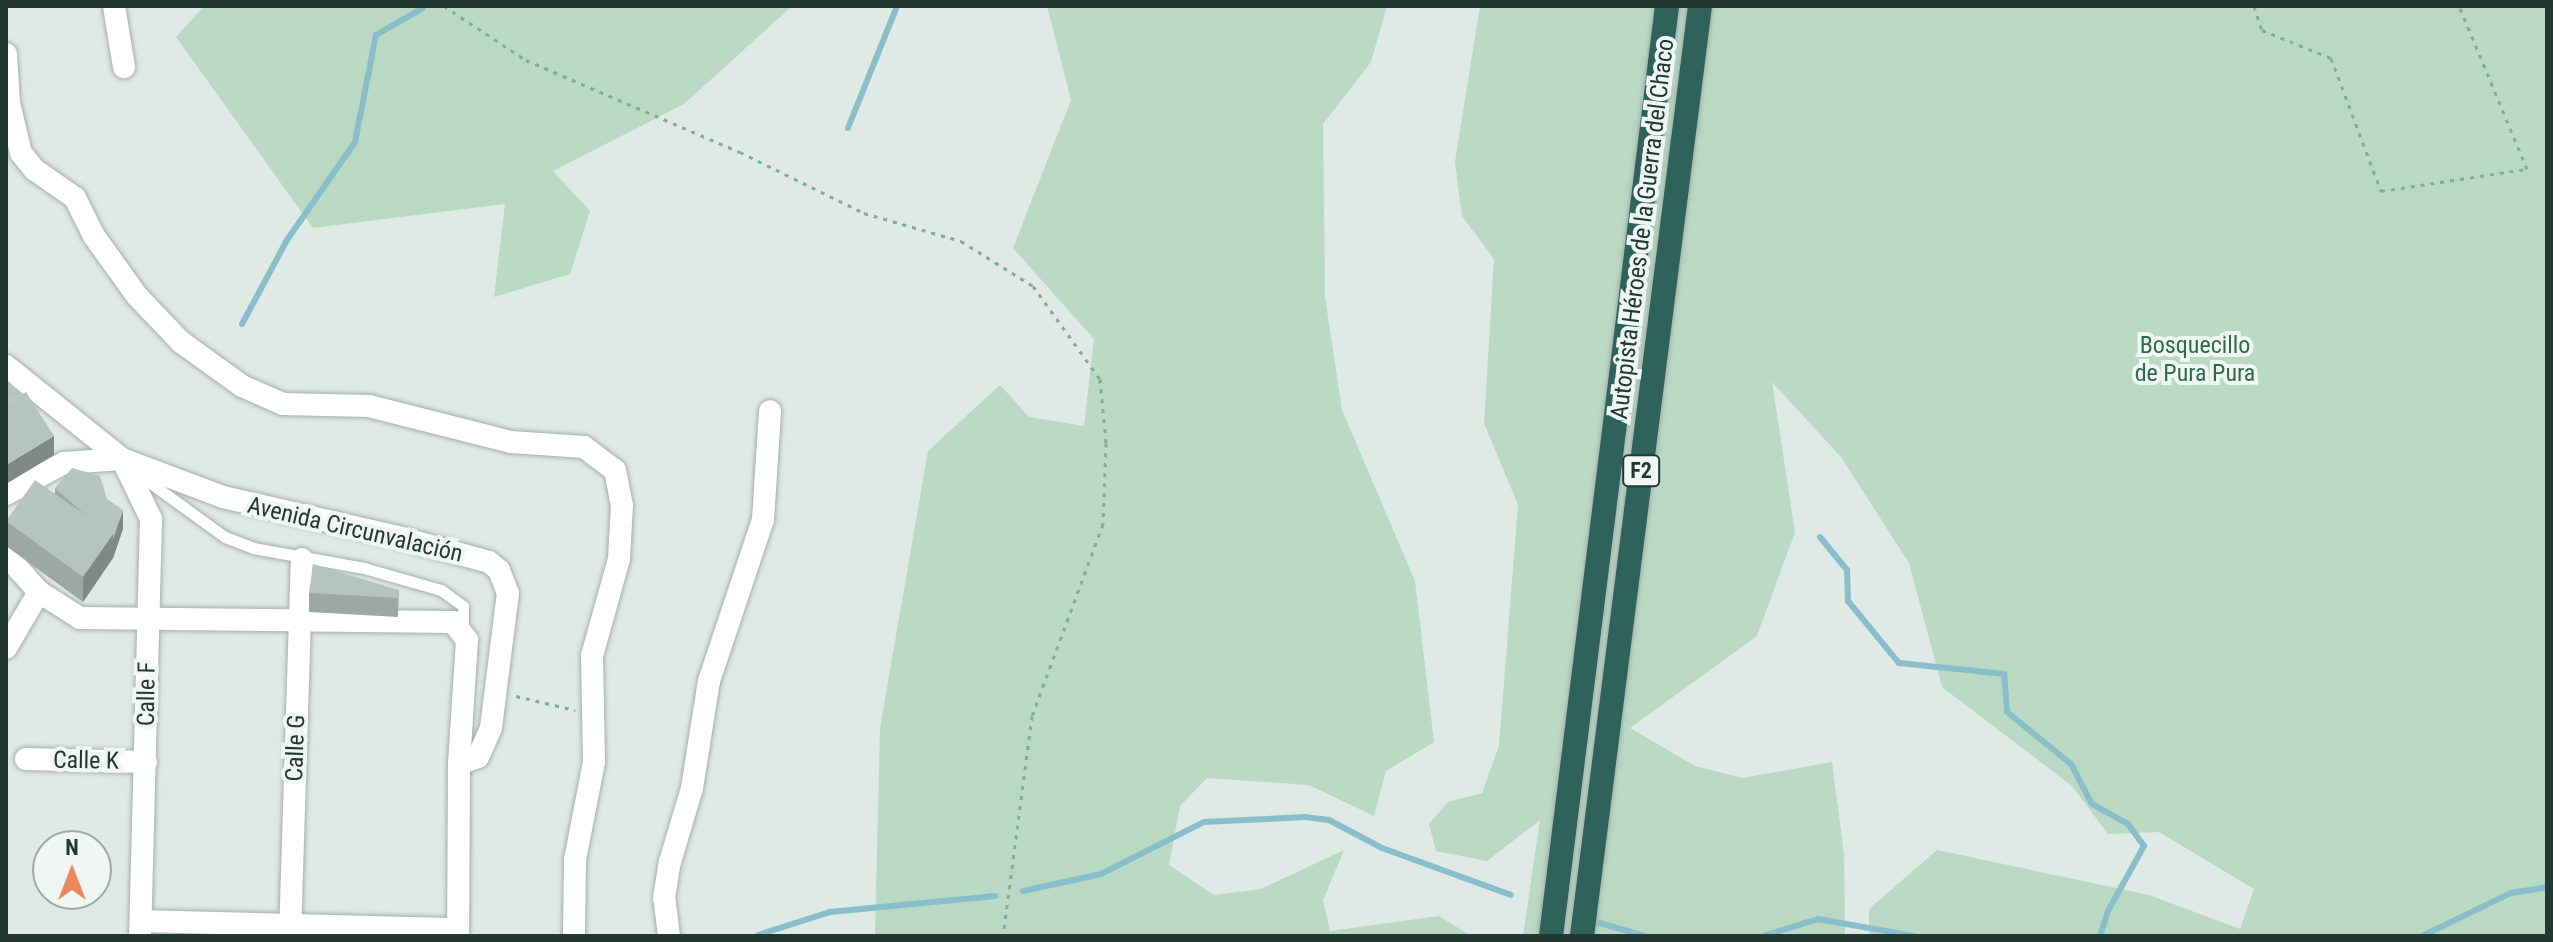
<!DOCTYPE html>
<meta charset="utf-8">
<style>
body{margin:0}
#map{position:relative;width:2553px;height:942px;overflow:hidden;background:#dfe9e5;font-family:"Roboto Condensed",sans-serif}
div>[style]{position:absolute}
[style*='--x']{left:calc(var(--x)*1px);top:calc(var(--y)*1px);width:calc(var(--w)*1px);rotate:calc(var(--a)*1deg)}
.green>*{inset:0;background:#b9d9c3}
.stream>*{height:6px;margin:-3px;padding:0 3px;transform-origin:3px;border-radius:3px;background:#8abecb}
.path>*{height:3px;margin-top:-1.5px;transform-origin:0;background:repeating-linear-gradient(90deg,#81aba0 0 4px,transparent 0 10px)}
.roads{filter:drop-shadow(0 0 2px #a2b0ac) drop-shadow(0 0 2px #a2b0ac)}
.lane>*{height:11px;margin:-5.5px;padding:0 5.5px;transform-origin:5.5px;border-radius:5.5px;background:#fff}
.street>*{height:22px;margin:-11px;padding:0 11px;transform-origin:11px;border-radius:11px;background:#fff}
.highway>*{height:24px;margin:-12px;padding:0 12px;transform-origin:12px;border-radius:12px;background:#2f625a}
.wall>*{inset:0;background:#9ca9a3}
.shaded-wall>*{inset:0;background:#7f8985}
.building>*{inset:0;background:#b5c4be}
span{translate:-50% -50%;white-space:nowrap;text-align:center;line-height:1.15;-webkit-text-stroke:8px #eff6f3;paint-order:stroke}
.shield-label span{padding:2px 6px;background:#eff6f3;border:2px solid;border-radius:6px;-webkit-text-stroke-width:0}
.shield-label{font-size:22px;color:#213833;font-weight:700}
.street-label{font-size:24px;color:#213833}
.park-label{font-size:24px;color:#2e6c49}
.frame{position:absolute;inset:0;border:8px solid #213833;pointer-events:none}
.north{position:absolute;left:32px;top:830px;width:80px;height:80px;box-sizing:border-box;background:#eff6f3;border:2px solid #9daaa6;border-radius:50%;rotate:0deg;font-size:22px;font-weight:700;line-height:32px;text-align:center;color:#213833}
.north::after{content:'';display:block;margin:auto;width:28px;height:36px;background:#e9875e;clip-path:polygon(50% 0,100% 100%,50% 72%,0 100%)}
</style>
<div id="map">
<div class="green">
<i style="clip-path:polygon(204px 6px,792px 6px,684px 104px,553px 171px,590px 211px,570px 274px,494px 297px,505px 204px,313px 228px,176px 37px)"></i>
<i style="clip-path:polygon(1047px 6px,1387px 6px,1371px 62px,1323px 124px,1325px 297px,1342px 410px,1415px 581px,1434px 742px,1386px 771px,1374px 816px,1309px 785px,1207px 778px,1180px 806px,1169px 865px,1214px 895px,1261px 889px,1344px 850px,1323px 900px,1330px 931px,1439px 916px,1471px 936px,875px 936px,880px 728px,928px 451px,1000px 385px,1029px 417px,1084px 426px,1094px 339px,1013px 248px,1071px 100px)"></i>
<i style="clip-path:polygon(1480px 6px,2547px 6px,2547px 936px,1869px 936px,1869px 909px,1937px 850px,2149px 895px,2240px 929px,2254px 889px,2159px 832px,2108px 834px,2072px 786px,1942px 687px,1909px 563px,1841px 457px,1772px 382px,1795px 532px,1757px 636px,1630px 728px,1695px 766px,1743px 778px,1832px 762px,1844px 854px,1845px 936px,1523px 936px,1540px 820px,1487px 861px,1436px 851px,1429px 824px,1448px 802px,1482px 793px,1499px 746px,1518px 505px,1484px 423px,1494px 259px,1462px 216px,1455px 162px)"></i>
</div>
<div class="stream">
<i style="--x:848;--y:128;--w:131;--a:-68.1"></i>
<i style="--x:242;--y:324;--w:95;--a:-61.8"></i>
<i style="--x:287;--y:240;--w:119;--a:-55.2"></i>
<i style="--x:355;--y:142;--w:109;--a:-78.9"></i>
<i style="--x:376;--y:35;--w:54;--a:-29.9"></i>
<i style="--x:1820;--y:537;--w:43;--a:50.7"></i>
<i style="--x:1847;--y:570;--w:31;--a:88"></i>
<i style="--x:1848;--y:601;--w:80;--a:50.6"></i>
<i style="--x:1899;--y:663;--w:106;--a:6"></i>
<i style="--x:2004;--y:674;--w:38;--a:85"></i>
<i style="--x:2007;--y:712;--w:82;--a:39.1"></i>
<i style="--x:2071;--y:764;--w:45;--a:62.3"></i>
<i style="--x:2092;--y:804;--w:41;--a:29.1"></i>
<i style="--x:2128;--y:824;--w:27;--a:54"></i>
<i style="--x:2144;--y:846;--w:74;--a:119"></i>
<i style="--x:2108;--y:911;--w:26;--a:108"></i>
<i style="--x:1023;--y:891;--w:80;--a:-12.3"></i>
<i style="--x:1101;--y:874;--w:115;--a:-26.8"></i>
<i style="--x:1204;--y:822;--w:101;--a:-2.8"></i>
<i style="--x:1305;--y:817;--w:24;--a:7"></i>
<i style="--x:1329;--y:820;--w:60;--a:27.8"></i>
<i style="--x:1382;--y:848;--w:137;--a:20"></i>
<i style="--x:1589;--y:920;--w:58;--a:15.9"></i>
<i style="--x:758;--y:935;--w:76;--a:-17.7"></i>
<i style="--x:830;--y:912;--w:166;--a:-5.5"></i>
<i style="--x:1763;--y:936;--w:58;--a:-17.2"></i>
<i style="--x:1818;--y:919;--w:97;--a:10"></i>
<i style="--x:2422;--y:936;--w:99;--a:-25.8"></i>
<i style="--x:2511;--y:893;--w:36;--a:-9"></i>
</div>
<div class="path">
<i style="--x:444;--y:6;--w:98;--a:33.4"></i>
<i style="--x:526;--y:60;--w:233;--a:23.3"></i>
<i style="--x:740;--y:152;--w:138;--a:26.2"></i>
<i style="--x:864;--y:213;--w:101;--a:16.1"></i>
<i style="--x:961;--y:241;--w:85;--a:32"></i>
<i style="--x:1033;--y:286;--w:115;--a:54.2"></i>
<i style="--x:1100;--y:379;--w:64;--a:84.6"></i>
<i style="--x:1106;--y:443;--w:81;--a:92.1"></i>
<i style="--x:1103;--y:524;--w:205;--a:110.3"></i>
<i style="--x:1032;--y:716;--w:222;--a:97.5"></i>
<i style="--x:2254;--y:6;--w:25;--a:72"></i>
<i style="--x:2262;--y:30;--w:74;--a:22.1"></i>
<i style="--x:2331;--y:58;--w:142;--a:69.4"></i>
<i style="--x:2381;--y:191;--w:148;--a:-8.6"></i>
<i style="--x:2527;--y:169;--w:177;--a:-112.6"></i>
<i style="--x:516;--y:696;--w:61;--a:13.3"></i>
</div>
<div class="roads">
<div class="lane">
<i style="--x:134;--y:471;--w:112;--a:36"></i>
<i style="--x:225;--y:537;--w:30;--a:21"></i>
<i style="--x:253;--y:548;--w:113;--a:10.2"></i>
<i style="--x:364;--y:568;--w:80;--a:15.9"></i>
<i style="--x:441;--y:590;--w:27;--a:36"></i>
<i style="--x:463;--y:606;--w:25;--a:90"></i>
</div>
<div class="street">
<i style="--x:114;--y:6;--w:62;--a:80.7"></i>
<i style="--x:6;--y:54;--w:49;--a:86.5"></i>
<i style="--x:9;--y:103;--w:51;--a:76.5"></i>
<i style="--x:21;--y:153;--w:22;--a:51"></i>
<i style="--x:35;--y:170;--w:49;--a:35"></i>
<i style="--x:75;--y:198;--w:42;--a:63.4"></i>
<i style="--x:94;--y:236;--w:74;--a:54.4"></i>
<i style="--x:137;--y:296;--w:64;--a:46.3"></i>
<i style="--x:181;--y:342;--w:75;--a:35.8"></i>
<i style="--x:242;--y:386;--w:45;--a:23.7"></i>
<i style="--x:283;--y:404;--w:86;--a:1.3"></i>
<i style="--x:369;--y:406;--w:146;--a:14.2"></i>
<i style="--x:511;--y:442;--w:73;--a:3.9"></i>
<i style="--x:584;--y:447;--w:39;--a:37"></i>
<i style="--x:615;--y:470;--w:36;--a:79"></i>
<i style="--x:622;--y:505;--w:54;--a:93.2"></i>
<i style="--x:619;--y:559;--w:101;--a:105.6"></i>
<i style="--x:592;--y:656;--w:106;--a:88.9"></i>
<i style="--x:594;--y:762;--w:100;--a:101"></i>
<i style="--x:575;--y:860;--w:76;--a:90.8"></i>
<i style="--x:6;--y:366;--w:149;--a:38.7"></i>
<i style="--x:122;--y:459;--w:108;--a:20.6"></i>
<i style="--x:223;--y:497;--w:184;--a:12.9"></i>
<i style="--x:402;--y:538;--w:90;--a:15.4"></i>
<i style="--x:489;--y:562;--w:13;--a:39"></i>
<i style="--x:499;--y:570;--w:25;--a:69"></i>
<i style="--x:508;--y:593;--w:136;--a:97.2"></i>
<i style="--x:491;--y:728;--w:32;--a:114"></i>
<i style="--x:478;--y:757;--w:20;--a:160"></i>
<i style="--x:6;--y:494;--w:66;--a:-28.1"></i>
<i style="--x:64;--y:463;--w:58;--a:-3.9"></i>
<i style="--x:122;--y:459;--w:67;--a:64.2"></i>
<i style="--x:151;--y:519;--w:417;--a:91.5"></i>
<i style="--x:6;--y:555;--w:50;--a:48.3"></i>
<i style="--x:39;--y:592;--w:49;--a:32.4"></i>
<i style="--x:80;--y:618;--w:373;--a:0.6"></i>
<i style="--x:453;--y:622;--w:23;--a:52"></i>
<i style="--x:467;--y:640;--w:124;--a:93.7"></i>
<i style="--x:459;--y:764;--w:172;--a:90.3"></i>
<i style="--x:6;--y:648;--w:65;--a:-59.5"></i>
<i style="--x:26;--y:759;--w:120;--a:1.4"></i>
<i style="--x:141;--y:921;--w:316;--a:1.5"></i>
<i style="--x:290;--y:936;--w:377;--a:-88.2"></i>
<i style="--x:669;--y:936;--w:38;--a:-97"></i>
<i style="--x:664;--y:898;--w:36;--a:-81"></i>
<i style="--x:670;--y:862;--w:77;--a:-73.4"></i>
<i style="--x:692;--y:788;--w:108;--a:-81"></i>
<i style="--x:709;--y:681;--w:170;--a:-71.5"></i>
<i style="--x:763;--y:520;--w:109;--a:-86.3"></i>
</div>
<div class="highway">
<i style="--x:1551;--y:936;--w:937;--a:-82.89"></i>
<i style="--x:1582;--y:936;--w:937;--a:-82.77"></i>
</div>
</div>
<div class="wall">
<i style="clip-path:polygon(55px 488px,107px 499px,123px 529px,113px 558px,83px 602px,6px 546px,6px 521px,55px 493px)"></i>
<i style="clip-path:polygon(399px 590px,398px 617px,309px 612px,309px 593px)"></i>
</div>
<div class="shaded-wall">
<i style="clip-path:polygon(54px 436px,54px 455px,6px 484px,6px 465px)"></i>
<i style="clip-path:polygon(123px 510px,123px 529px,113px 558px,113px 539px)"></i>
<i style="clip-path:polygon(113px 534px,113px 558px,83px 602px,83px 577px)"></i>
</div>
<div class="building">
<i style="clip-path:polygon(6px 379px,22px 394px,6px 404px)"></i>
<i style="clip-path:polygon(26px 392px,54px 436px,6px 465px,6px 404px)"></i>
<i style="clip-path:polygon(72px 468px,100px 476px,107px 499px,123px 510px,113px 539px,113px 534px,83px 513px,55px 488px)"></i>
<i style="clip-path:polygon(35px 480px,113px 534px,83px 577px,6px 521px)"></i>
<i style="clip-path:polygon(313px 564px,399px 590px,398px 598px,309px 593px)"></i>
</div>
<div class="shield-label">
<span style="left:1641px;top:471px">F2</span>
</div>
<div class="street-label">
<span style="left:1643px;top:229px;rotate:-83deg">Autopista Héroes de la Guerra del Chaco</span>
<span style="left:355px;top:530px;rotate:13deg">Avenida Circunvalación</span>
<span style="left:147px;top:694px;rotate:-89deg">Calle F</span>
<span style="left:296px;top:748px;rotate:-88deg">Calle G</span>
<span style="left:86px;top:761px;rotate:1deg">Calle K</span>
</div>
<div class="park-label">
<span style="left:2195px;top:360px">Bosquecillo<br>de Pura Pura</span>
</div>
<div class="frame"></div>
<div class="north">N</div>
</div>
